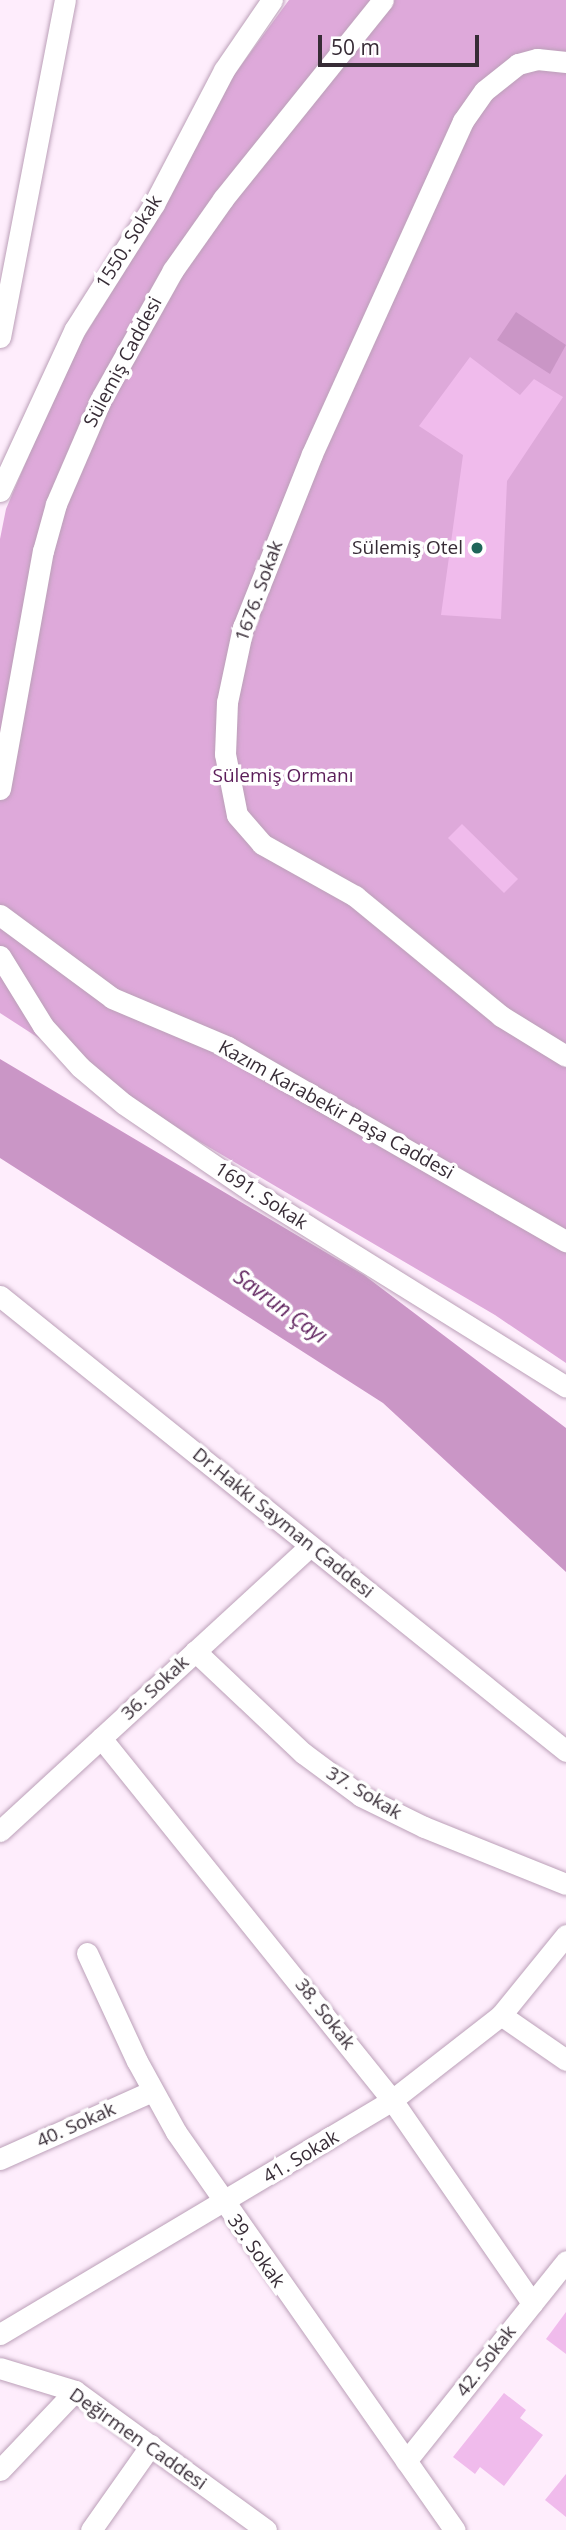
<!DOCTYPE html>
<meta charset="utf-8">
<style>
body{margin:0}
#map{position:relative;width:566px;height:2530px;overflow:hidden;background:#feedfc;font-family:"Open Sans",sans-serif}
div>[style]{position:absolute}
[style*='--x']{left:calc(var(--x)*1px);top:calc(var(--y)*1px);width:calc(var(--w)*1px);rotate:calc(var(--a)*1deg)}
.forest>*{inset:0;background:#dea9da}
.water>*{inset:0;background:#ca96c6}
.building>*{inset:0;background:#f0bbec}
.roads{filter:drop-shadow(0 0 2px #bba0b8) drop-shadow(0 0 2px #bba0b8)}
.minor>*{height:21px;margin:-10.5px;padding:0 10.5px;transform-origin:10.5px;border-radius:10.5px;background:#fff}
.dots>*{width:19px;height:19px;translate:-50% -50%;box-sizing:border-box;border:4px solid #fff;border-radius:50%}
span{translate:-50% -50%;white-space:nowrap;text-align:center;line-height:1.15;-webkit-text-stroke:7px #fff;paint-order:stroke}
.street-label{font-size:19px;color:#372c36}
.poi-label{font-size:19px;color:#372c36}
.right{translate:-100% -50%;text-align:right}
.park-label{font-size:19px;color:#5b1d59}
.water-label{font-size:21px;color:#5e215d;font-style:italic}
.scale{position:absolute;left:318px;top:35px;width:161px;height:32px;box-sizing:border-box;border:4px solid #372c36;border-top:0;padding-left:9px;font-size:21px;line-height:24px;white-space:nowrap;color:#372c36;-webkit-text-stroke:5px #fff;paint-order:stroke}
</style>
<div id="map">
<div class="forest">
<i style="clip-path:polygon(289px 0,566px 0,566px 1363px,495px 1315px,195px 1139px,0 1013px,0 539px,6px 509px,69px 361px,147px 235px,215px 101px)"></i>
</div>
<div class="water">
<i style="clip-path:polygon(516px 312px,566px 345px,550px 374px,497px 340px)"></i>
<i style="clip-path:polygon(0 1059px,364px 1275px,566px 1428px,566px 1572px,383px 1403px,0 1158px)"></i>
</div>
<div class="building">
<i style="clip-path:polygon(470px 357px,520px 395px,534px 379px,563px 397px,507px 481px,501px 619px,441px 615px,463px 455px,419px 426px)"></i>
<i style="clip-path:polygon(462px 824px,518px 879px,504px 893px,448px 838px)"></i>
<i style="clip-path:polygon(566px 2312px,566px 2354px,546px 2339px)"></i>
<i style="clip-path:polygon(504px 2393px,526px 2410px,520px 2418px,543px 2435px,504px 2486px,480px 2467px,475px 2474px,453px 2457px)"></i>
<i style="clip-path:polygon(566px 2474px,566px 2517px,545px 2500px)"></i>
</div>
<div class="roads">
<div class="minor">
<i style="--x:566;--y:62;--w:29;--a:-174"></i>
<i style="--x:537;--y:59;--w:20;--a:165"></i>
<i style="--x:518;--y:64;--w:43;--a:141.5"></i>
<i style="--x:484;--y:91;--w:37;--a:125"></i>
<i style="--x:463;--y:121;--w:366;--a:114.4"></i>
<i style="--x:312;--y:454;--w:186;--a:111.7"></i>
<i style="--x:243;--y:627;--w:77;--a:102"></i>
<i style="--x:227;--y:702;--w:52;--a:92.2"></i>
<i style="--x:225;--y:754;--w:62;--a:78.9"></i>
<i style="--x:237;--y:815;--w:38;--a:49"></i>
<i style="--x:262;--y:844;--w:107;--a:29.2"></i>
<i style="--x:355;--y:896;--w:189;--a:39.4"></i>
<i style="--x:501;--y:1016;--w:76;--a:31.6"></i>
<i style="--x:0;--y:337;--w:343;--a:-79.1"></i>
<i style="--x:0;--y:491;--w:179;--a:-65.2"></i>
<i style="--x:75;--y:329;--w:148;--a:-57.7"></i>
<i style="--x:154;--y:204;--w:151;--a:-62.4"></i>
<i style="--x:224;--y:70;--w:85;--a:-55.6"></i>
<i style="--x:0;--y:789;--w:242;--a:-79.8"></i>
<i style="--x:43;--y:551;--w:49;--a:-74.5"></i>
<i style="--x:56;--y:504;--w:116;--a:-66.7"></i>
<i style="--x:102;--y:397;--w:145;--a:-60.8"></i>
<i style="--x:173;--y:270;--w:87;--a:-54.8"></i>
<i style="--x:223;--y:199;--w:255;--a:-51.2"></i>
<i style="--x:0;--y:915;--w:139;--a:36.5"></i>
<i style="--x:112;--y:998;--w:126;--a:22.9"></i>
<i style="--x:228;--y:1047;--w:390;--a:29.9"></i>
<i style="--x:0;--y:956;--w:82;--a:58.4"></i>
<i style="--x:43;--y:1026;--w:55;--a:47.9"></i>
<i style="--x:80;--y:1067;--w:57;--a:40.1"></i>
<i style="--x:124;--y:1104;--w:153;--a:34.3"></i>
<i style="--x:250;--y:1190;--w:372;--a:31.9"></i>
<i style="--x:0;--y:1296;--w:726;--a:38.8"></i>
<i style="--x:195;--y:1651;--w:149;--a:43.4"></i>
<i style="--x:303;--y:1753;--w:72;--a:36.6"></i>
<i style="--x:361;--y:1796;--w:70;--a:26.2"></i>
<i style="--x:424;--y:1827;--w:153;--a:21.9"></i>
<i style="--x:101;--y:1738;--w:464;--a:51.2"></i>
<i style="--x:392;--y:2100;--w:247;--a:55.4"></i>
<i style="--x:0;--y:1831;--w:421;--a:-42.6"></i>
<i style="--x:87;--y:1953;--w:119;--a:65.2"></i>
<i style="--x:137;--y:2061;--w:81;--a:61.2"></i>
<i style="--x:176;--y:2132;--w:486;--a:55"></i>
<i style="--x:501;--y:2015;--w:79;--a:34.7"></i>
<i style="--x:0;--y:2159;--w:167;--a:-24.1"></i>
<i style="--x:0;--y:2334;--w:457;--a:-30.8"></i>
<i style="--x:392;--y:2100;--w:138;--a:-37.9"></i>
<i style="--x:501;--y:2015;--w:103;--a:-50.9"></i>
<i style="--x:0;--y:2368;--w:78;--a:17"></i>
<i style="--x:75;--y:2391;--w:236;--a:36"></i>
<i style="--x:406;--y:2461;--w:256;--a:-51.3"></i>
<i style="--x:0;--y:2470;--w:109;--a:-46.5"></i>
<i style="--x:91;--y:2530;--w:104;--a:-54.8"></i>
</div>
</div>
<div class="dots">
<i style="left:477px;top:548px;background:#1e6559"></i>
</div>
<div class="street-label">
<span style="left:129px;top:242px;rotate:-58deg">1550. Sokak</span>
<span style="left:123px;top:362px;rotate:-62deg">Sülemiş Caddesi</span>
<span style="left:259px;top:591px;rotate:-70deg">1676. Sokak</span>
<span style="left:336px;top:1110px;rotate:29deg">Kazım Karabekir Paşa Caddesi</span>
<span style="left:261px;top:1196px;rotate:33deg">1691. Sokak</span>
<span style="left:283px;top:1523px;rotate:39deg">Dr.Hakkı Sayman Caddesi</span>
<span style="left:155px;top:1688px;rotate:-43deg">36. Sokak</span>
<span style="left:364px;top:1793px;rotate:31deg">37. Sokak</span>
<span style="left:325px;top:2014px;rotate:52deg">38. Sokak</span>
<span style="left:76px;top:2125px;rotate:-24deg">40. Sokak</span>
<span style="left:301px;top:2157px;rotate:-31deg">41. Sokak</span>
<span style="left:256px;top:2251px;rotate:55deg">39. Sokak</span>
<span style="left:486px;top:2361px;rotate:-52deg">42. Sokak</span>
<span style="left:138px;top:2439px;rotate:35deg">Değirmen Caddesi</span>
</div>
<div class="poi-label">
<span class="right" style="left:463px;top:548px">Sülemiş Otel</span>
</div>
<div class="park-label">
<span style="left:283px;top:776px">Sülemiş Ormanı</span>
</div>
<div class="water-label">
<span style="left:281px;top:1306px;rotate:36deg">Savrun Çayı</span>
</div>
<div class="scale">50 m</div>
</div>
